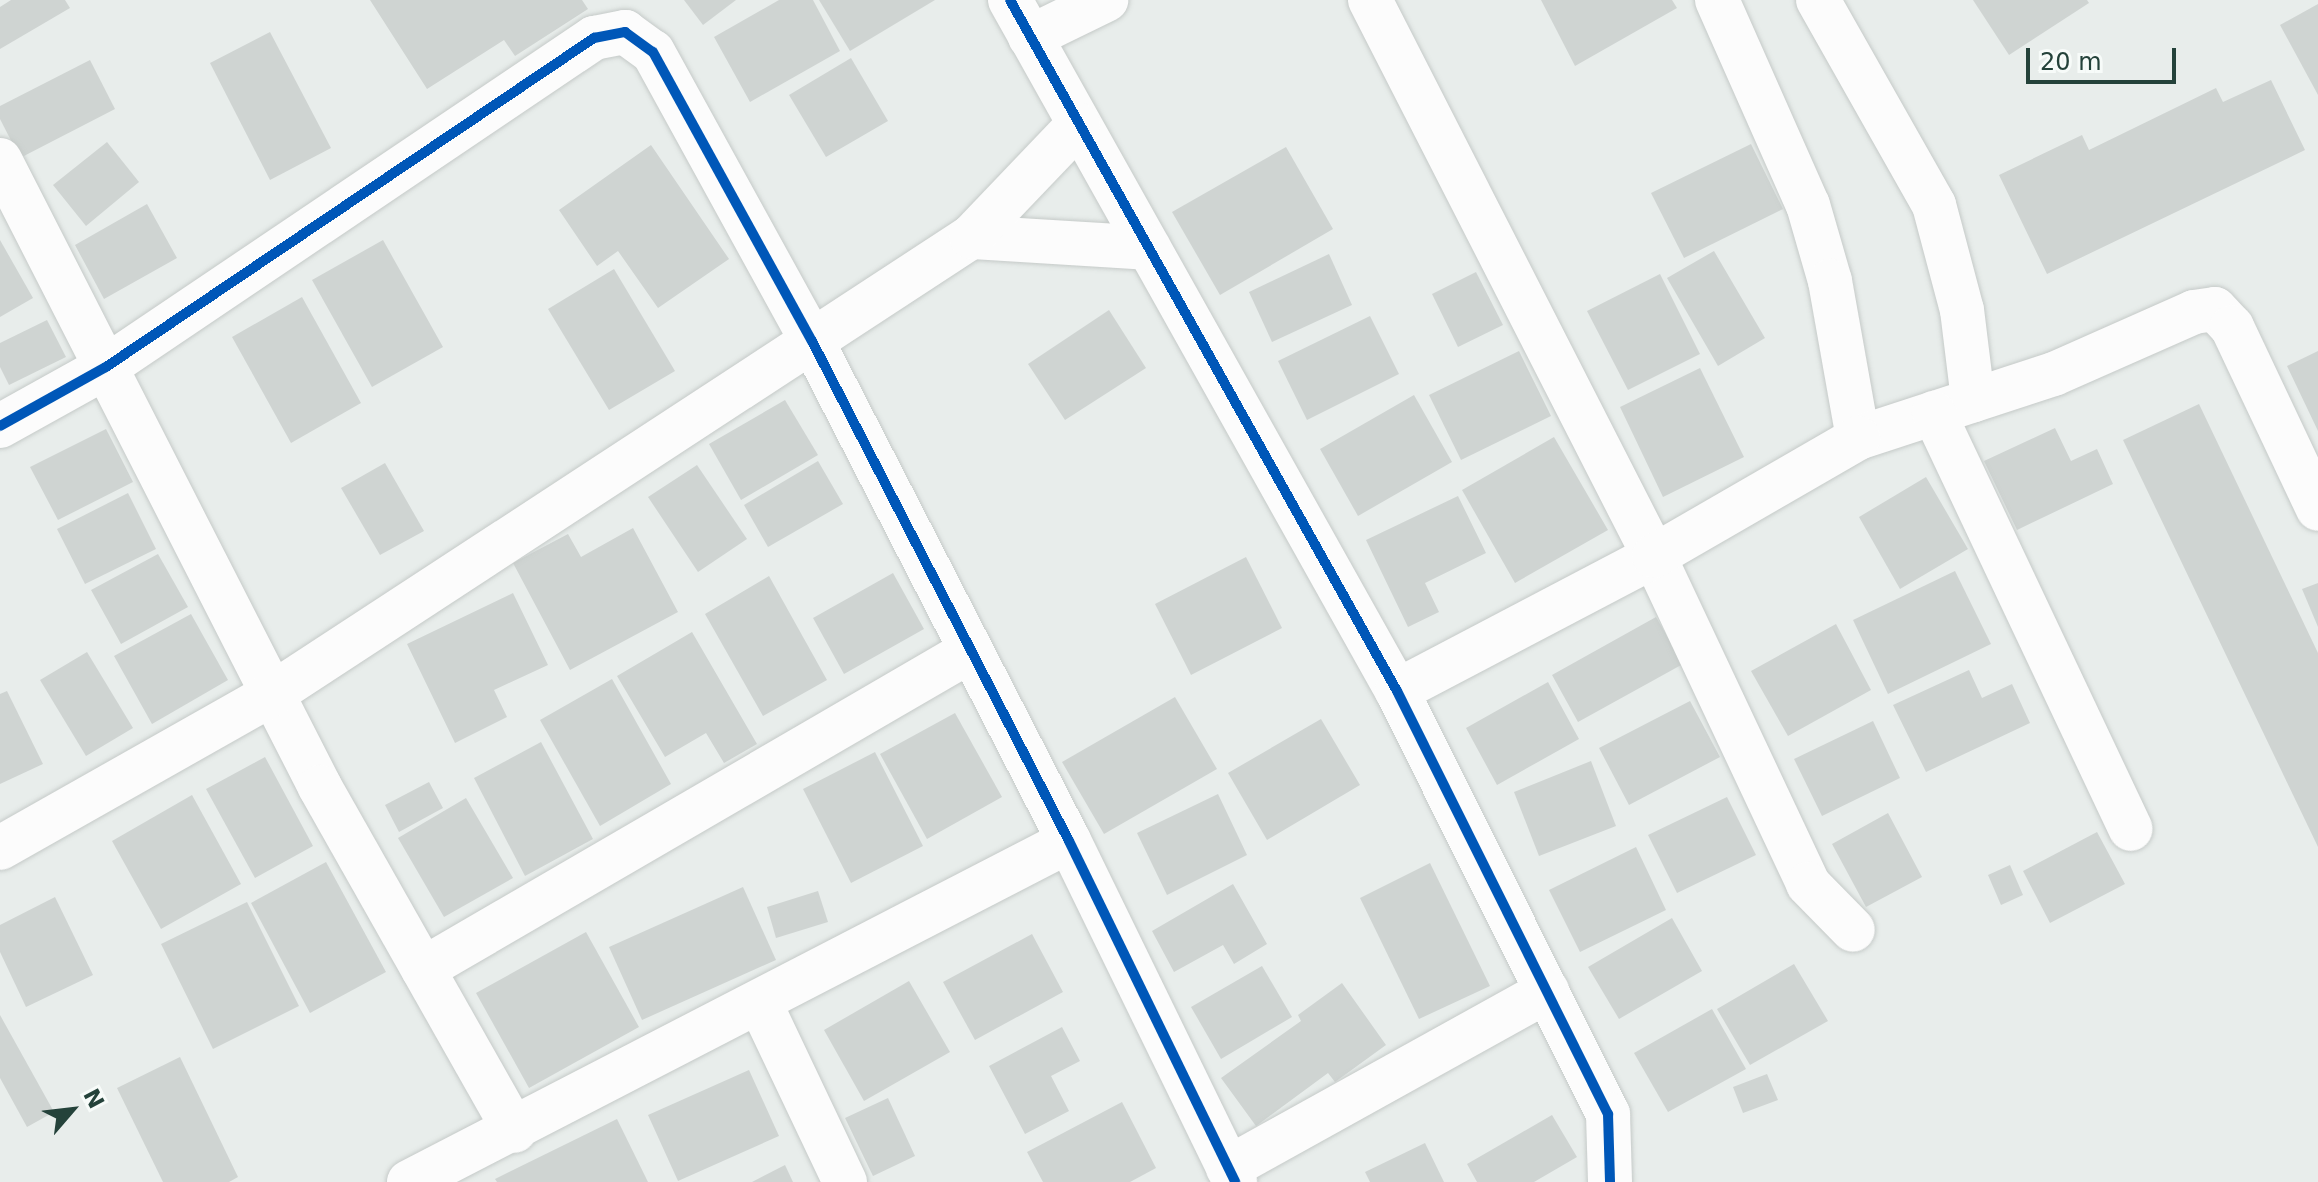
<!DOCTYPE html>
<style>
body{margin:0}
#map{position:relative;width:2318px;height:1182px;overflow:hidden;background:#e8edeb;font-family:"DejaVu Sans",sans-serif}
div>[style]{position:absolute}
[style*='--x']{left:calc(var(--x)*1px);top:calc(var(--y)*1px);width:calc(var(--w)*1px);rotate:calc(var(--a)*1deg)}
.building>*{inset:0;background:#cfd4d2}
.roads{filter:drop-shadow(0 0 2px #c5cac8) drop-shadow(0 0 2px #c5cac8)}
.minor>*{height:44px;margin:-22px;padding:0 22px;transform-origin:22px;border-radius:22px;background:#fcfcfc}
.cycleway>*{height:10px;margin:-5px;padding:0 5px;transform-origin:5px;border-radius:5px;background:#0057b8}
span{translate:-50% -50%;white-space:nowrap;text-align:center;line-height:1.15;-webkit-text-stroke:6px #f7fbf9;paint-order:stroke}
.north{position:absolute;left:32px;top:1070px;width:80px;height:80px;-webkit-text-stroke:6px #f7fbf9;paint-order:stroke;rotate:62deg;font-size:22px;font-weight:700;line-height:32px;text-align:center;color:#24423a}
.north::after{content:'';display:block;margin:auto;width:28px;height:36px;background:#24423a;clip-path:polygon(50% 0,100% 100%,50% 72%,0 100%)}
.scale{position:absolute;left:2026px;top:48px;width:150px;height:36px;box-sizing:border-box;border:4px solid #24423a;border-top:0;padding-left:10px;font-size:24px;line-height:28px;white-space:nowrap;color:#24423a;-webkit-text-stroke:6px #f7fbf9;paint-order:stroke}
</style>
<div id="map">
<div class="building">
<i style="clip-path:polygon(11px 0,65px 0,70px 8px,0 49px,0 7px)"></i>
<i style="clip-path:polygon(370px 0,582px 0,588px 9px,515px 56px,504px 40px,427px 89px)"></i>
<i style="clip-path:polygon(684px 0,736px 0,703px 25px)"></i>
<i style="clip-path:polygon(779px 0,813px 0,840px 51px,750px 102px,714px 37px)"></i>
<i style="clip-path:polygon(819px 0,935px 0,850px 51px)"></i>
<i style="clip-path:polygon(1541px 0,1672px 0,1677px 8px,1575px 66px)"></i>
<i style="clip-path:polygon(1973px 0,2087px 0,2089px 3px,2009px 55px)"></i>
<i style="clip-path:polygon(2318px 4px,2318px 95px,2280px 25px)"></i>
<i style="clip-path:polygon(270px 32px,331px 148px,270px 180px,210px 63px)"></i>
<i style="clip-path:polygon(851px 58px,888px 121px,826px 157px,789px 95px)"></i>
<i style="clip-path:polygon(90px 60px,115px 109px,20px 158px,0 119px,0 106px)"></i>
<i style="clip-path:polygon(2271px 80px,2305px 150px,2047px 274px,1999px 175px,2082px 135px,2089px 150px,2216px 88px,2223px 102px)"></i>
<i style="clip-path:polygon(107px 142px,139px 182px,86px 226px,53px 185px)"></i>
<i style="clip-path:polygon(1751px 144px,1783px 209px,1684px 258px,1651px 193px)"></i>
<i style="clip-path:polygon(651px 145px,729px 259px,658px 308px,618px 251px,597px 266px,559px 210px)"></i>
<i style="clip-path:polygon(1286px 147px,1333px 229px,1220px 295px,1172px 212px)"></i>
<i style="clip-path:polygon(147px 204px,177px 258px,104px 299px,75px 245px)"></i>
<i style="clip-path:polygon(0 240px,33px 298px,0 317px)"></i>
<i style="clip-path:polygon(383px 240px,443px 347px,372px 387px,312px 280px)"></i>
<i style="clip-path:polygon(1714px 251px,1765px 338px,1718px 366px,1667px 278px)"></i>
<i style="clip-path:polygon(1329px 254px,1352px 305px,1272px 342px,1249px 292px)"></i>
<i style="clip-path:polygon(614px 269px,675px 371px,609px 410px,548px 309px)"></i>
<i style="clip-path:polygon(1476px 272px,1503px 325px,1458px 347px,1432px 294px)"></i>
<i style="clip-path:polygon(1660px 274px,1700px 354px,1628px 390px,1587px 311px)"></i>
<i style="clip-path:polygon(302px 297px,361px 403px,291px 443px,232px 337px)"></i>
<i style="clip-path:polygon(1109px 310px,1146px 368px,1065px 420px,1028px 364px)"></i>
<i style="clip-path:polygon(1370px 316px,1399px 374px,1307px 420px,1278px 361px)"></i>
<i style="clip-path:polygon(47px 320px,66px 357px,9px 385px,0 367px,0 343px)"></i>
<i style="clip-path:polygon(1519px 351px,1551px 416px,1461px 460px,1429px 395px)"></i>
<i style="clip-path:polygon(2318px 351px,2318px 431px,2287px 366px)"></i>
<i style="clip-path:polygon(1700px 368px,1744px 457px,1663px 497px,1620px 407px)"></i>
<i style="clip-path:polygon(1414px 395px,1452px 462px,1358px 516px,1320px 449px)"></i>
<i style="clip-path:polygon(785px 400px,818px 455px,741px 500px,709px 444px)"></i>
<i style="clip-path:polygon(2199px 404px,2318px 653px,2318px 847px,2123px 440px)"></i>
<i style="clip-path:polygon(2055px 428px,2071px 461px,2097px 449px,2113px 484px,2017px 530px,1984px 461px)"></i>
<i style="clip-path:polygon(106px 429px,133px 482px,58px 520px,30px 467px)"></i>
<i style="clip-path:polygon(1554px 437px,1608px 530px,1515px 583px,1462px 490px)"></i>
<i style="clip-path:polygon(818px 461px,843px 504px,768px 547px,744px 505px)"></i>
<i style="clip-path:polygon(385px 463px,424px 531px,380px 555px,341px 488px)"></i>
<i style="clip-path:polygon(697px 465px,747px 539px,698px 572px,648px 497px)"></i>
<i style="clip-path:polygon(1926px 477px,1968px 549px,1900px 589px,1859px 517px)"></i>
<i style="clip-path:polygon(128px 493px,156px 549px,85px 584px,57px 529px)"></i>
<i style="clip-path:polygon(1458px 496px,1486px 553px,1425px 583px,1439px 612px,1408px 627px,1366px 540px)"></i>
<i style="clip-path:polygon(633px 528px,678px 612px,570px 670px,513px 563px,568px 534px,581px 557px)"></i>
<i style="clip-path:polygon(158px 554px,188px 607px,121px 644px,91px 590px)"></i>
<i style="clip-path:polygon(1246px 557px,1282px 628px,1191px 675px,1155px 604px)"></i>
<i style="clip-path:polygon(1955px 571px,1991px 644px,1888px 694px,1853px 620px)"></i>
<i style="clip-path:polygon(893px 573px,924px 629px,844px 674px,813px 618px)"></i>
<i style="clip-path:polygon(769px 576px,827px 680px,763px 716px,705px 614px)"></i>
<i style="clip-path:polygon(2318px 583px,2318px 627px,2302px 589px)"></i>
<i style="clip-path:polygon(513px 593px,548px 665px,494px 690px,507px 717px,455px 743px,407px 644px)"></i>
<i style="clip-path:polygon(191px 614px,228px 680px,152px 724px,114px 656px)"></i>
<i style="clip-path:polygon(1656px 617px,1683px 664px,1578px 722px,1552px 675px)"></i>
<i style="clip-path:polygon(1836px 624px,1871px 690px,1788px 736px,1751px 671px)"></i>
<i style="clip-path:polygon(692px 632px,757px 744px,724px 763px,706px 733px,665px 757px,617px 676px)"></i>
<i style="clip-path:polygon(87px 652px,133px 728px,86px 756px,40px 680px)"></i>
<i style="clip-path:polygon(1969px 670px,1982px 698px,2012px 684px,2030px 723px,1926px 772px,1893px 705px)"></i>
<i style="clip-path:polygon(612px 679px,671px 784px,600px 826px,540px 720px)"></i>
<i style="clip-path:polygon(1548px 682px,1579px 739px,1497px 785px,1466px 728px)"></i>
<i style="clip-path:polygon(7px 691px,43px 764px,0 784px,0 694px)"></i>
<i style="clip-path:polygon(1175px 697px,1217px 769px,1104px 834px,1062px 762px)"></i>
<i style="clip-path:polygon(1690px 701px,1720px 757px,1629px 805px,1599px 748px)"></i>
<i style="clip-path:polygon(955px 713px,1002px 797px,927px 839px,880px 754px)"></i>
<i style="clip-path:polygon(1321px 719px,1360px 785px,1267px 840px,1228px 773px)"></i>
<i style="clip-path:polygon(1873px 721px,1900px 778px,1822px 816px,1794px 759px)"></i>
<i style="clip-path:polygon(541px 742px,593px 839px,525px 876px,474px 778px)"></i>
<i style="clip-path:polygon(875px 752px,923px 846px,851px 883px,803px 789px)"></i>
<i style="clip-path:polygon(265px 757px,313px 846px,255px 878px,206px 789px)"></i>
<i style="clip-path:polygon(1591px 761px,1616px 826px,1539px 856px,1514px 792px)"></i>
<i style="clip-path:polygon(429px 782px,443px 808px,399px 832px,385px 805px)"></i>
<i style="clip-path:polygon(1218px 794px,1247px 855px,1167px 895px,1137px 833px)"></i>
<i style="clip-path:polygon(192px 795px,241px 884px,161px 929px,112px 841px)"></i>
<i style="clip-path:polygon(1727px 797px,1756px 855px,1677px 893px,1648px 835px)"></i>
<i style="clip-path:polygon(466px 798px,513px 878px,444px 917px,398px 838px)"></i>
<i style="clip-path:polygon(1888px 813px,1922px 877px,1866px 907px,1832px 844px)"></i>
<i style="clip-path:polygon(2097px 832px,2125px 884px,2050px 923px,2023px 871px)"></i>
<i style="clip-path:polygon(1636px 847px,1666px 910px,1580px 952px,1549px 890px)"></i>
<i style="clip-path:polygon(326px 862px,386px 972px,310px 1013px,251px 903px)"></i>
<i style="clip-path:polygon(1430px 863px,1490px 986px,1419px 1019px,1360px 898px)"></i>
<i style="clip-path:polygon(2010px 865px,2023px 895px,2001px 905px,1988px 875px)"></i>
<i style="clip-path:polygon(1233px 884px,1267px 944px,1234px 964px,1223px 945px,1174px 972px,1152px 931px)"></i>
<i style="clip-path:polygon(743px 887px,776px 960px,642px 1020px,609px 947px)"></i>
<i style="clip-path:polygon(818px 891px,828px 922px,776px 938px,767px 907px)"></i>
<i style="clip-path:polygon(55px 897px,93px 975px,26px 1007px,0 952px,0 925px)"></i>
<i style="clip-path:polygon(247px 902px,299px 1006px,213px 1049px,161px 944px)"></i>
<i style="clip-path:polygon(1672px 918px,1702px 971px,1619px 1019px,1588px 967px)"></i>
<i style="clip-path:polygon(586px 932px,639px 1027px,529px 1088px,476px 993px)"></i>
<i style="clip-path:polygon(1032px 934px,1063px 992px,975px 1040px,943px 982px)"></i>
<i style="clip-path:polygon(1794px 964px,1828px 1021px,1750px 1065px,1717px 1009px)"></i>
<i style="clip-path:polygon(1262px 966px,1292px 1017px,1221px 1059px,1191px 1007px)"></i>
<i style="clip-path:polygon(909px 981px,950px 1052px,864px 1101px,824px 1030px)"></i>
<i style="clip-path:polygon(1342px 983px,1386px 1045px,1335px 1082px,1328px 1073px,1256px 1126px,1221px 1078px,1301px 1021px,1298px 1015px)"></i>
<i style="clip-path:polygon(1712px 1009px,1746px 1069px,1668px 1112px,1634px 1053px)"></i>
<i style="clip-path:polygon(0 1015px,54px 1112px,27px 1127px,0 1078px)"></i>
<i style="clip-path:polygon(1062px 1027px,1080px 1061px,1051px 1076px,1069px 1111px,1025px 1134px,989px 1066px)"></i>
<i style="clip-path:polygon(180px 1057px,238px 1177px,229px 1182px,163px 1182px,117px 1088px)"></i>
<i style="clip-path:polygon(749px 1070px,779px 1136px,678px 1181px,648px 1115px)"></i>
<i style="clip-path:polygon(1767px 1074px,1778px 1100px,1743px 1113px,1733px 1087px)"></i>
<i style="clip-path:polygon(888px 1098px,915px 1156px,873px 1176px,845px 1118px)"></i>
<i style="clip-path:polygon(1122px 1102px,1156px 1168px,1130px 1182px,1043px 1182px,1027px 1152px)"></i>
<i style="clip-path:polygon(1552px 1115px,1577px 1157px,1534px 1182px,1477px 1182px,1467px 1164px)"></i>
<i style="clip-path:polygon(617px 1119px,648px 1182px,497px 1182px,495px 1179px)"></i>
<i style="clip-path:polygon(1425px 1143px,1444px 1182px,1370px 1182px,1365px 1172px)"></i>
<i style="clip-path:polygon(785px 1165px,793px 1182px,752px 1182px)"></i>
</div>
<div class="roads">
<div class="minor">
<i style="--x:1010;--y:0;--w:792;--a:60.75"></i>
<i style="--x:1397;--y:691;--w:473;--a:63.5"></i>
<i style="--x:1608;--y:1114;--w:68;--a:88.3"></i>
<i style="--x:1370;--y:0;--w:624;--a:62.94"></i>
<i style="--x:1654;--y:556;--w:362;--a:64.8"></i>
<i style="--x:1808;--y:884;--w:64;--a:45.6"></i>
<i style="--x:1717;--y:0;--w:224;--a:66.1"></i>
<i style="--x:1808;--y:205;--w:79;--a:73.9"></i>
<i style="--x:1830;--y:281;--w:159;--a:79.9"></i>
<i style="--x:1858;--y:438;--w:206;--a:-18.1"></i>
<i style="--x:2054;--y:374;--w:153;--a:-23.9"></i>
<i style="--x:2194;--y:312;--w:21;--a:-8"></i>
<i style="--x:2215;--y:309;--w:25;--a:47"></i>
<i style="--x:2232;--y:327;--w:201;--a:64.7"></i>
<i style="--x:1818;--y:0;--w:236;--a:60.5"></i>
<i style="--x:1934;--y:205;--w:109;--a:75.1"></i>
<i style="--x:1962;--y:310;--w:91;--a:83"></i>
<i style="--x:1030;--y:37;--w:85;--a:-26"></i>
<i style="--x:0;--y:160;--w:704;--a:62.96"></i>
<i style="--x:320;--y:787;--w:395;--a:60.5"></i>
<i style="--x:971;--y:237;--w:178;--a:3.5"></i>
<i style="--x:1934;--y:413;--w:460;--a:64.7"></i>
<i style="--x:0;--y:426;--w:121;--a:-29.1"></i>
<i style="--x:106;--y:367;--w:589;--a:-33.99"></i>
<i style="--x:594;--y:38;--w:32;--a:-11"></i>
<i style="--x:625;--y:32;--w:34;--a:36"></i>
<i style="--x:653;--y:52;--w:330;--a:61.2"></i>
<i style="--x:812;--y:341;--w:562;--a:62.8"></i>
<i style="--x:1069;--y:841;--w:379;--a:64"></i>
<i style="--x:1397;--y:691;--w:290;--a:-27.7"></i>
<i style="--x:1654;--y:556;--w:236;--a:-30"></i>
<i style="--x:0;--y:848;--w:313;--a:-29.5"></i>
<i style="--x:272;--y:694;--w:835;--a:-33.18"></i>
<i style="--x:971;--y:237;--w:155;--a:-46.3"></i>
<i style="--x:423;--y:969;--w:633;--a:-30.17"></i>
<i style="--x:760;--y:1003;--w:198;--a:64.6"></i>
<i style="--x:1228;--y:1168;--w:365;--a:-29"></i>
<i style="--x:409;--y:1182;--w:743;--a:-27.32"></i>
</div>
</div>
<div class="cycleway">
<i style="--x:1010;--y:0;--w:792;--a:60.75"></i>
<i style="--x:1397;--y:691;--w:473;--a:63.5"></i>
<i style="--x:1608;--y:1114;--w:68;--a:88.3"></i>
<i style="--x:0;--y:426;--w:121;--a:-29.1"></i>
<i style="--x:106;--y:367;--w:589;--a:-33.99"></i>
<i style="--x:594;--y:38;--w:32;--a:-11"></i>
<i style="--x:625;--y:32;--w:34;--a:36"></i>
<i style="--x:653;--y:52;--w:330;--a:61.2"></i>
<i style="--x:812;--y:341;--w:562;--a:62.8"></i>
<i style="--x:1069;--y:841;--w:379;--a:64"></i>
</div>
<div class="north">N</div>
<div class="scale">20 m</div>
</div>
